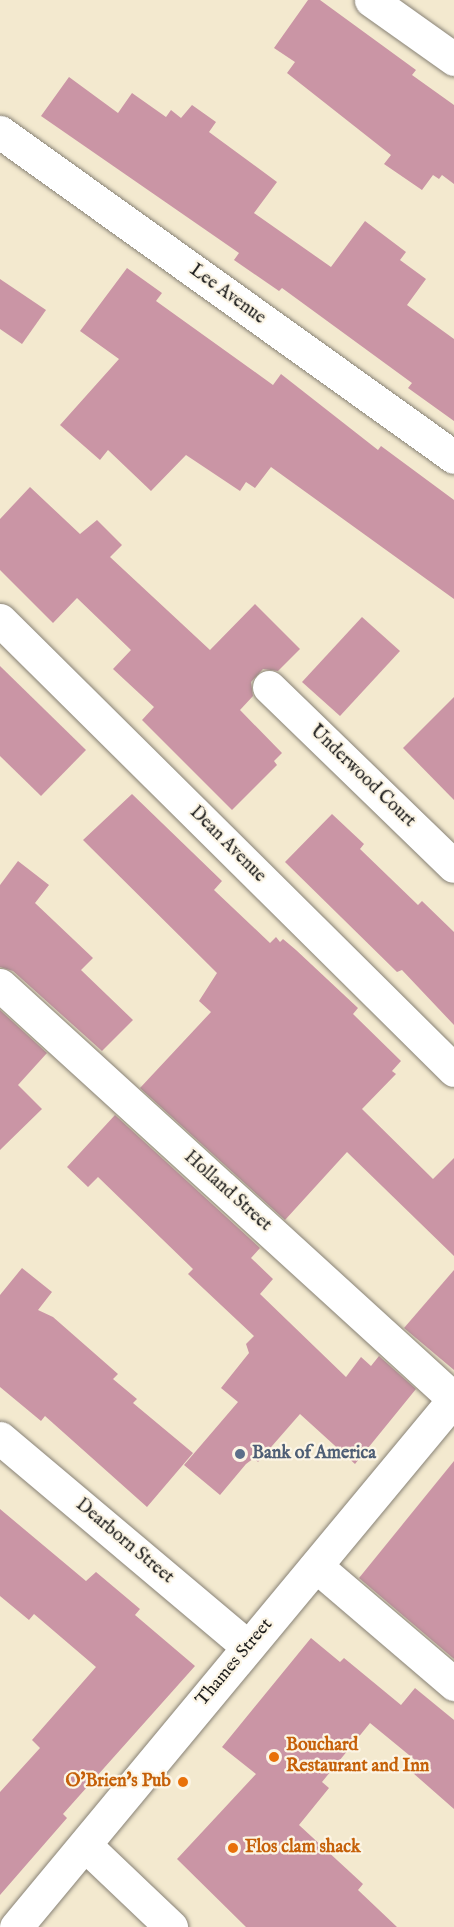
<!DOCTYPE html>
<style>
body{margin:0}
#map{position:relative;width:454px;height:1927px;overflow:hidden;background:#f3e9cf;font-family:"IM FELL English",serif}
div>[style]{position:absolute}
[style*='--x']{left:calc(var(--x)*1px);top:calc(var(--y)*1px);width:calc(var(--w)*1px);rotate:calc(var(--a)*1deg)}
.building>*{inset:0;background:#ca95a5}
.roads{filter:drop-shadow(0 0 2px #888276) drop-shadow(0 0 2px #888276)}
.street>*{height:33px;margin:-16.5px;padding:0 16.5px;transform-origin:16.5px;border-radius:16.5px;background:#fff}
.secondary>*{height:33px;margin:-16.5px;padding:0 16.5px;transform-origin:16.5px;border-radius:16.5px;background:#fff}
.dots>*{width:16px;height:16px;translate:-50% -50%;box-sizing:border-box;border:3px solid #fcf5e5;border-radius:50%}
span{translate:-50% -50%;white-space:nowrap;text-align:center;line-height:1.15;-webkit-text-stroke:4.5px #fcf5e5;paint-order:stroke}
.street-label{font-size:18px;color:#1c1c1c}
.service-label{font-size:18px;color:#4e5e75;font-weight:700}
.left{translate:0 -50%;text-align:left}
.food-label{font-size:18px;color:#c56008;font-weight:700}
.right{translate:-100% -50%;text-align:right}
</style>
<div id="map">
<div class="building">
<i style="clip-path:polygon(308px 0,320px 0,416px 70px,412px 75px,454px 105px,454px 184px,442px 175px,439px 179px,433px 175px,422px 190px,384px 164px,391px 155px,287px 73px,295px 62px,274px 48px)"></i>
<i style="clip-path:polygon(69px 77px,118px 113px,132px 93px,166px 117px,171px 110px,181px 118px,192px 105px,216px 122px,209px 132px,277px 182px,254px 213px,331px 267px,365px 221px,406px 252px,400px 260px,426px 279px,407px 305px,454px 339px,454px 421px,408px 388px,412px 383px,282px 288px,279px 291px,234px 260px,239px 253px,41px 116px)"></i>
<i style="clip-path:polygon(127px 268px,162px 293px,156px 301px,273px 385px,281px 374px,378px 450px,381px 446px,454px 500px,454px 599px,271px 467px,255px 488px,246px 482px,240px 491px,186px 455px,151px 491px,108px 450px,100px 460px,60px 425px,119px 359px,80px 331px)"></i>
<i style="clip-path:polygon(0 279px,46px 310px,22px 344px,0 329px)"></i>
<i style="clip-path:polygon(30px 487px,80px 534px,97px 520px,122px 545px,110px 557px,210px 650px,255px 604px,300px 649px,278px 671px,263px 669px,251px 682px,253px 696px,240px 710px,282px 753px,274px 761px,277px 765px,232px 810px,142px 720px,154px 707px,113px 669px,131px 650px,77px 598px,53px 623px,0 570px,0 519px)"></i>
<i style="clip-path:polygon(362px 617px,400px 651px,340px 716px,302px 682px)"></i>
<i style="clip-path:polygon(0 666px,86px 750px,41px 796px,0 756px)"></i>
<i style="clip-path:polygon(454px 697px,454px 800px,403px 748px)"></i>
<i style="clip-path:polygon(132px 794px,222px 881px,214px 890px,270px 943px,276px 937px,280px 942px,283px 939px,296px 950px,358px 1008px,353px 1014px,401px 1061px,392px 1071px,396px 1074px,362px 1109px,433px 1179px,454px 1158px,454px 1256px,347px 1152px,285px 1220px,140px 1088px,211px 1012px,199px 1001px,217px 973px,83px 840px)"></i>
<i style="clip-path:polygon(332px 814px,364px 844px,360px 849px,418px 905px,422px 901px,454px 932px,454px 1025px,402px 970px,397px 972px,285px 862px)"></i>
<i style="clip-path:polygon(18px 861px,49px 885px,35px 903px,93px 958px,81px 970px,133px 1020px,102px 1051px,13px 971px,0 967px,0 885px)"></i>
<i style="clip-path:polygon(0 1010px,47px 1053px,18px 1085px,42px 1109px,0 1150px)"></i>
<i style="clip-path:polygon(115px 1115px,260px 1248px,251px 1258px,273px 1279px,260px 1294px,346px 1377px,361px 1357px,371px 1366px,379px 1356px,416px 1389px,355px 1464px,300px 1414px,258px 1462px,254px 1458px,246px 1464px,220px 1495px,184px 1465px,238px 1402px,221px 1388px,249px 1353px,246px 1344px,254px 1336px,188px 1274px,193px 1269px,98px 1177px,88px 1187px,67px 1167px)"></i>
<i style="clip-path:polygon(22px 1268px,52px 1292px,38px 1310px,53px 1317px,118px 1374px,113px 1379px,137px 1399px,133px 1403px,193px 1453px,147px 1507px,45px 1416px,41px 1421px,0 1387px,0 1295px)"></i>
<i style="clip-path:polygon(454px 1270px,454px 1370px,404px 1328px)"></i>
<i style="clip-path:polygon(454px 1461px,454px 1659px,359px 1578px)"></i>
<i style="clip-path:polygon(0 1509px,86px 1581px,96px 1572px,140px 1609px,135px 1615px,195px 1666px,63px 1814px,67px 1818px,0 1895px,0 1792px,40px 1748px,32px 1740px,96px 1667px,34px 1614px,29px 1620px,0 1596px)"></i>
<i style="clip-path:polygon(311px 1638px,340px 1662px,344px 1658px,401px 1705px,415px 1688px,454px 1720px,454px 1809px,413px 1773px,420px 1764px,370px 1723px,322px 1782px,329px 1788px,299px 1825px,363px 1884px,358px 1890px,397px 1927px,246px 1927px,177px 1859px,256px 1774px,222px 1747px)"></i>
</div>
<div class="roads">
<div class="street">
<i style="--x:371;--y:0;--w:102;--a:35.4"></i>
<i style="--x:0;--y:132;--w:558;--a:35.6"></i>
<i style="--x:0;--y:620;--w:639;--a:44.75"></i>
<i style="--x:269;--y:687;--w:257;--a:44.1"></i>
<i style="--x:0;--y:985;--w:614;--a:42.36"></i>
<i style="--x:0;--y:1438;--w:324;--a:40.1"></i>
<i style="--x:316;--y:1566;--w:182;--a:40.5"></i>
<i style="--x:85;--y:1845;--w:119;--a:43.6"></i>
</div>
<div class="secondary">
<i style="--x:16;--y:1927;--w:686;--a:-50.32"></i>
</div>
</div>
<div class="dots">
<i style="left:240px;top:1454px;background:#5c6f8a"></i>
<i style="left:274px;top:1757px;background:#e8710a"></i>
<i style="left:183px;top:1782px;background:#e8710a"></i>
<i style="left:233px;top:1848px;background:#e8710a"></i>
</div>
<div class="street-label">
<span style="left:227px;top:295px;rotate:36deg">Lee Avenue</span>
<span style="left:362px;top:777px;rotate:44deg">Underwood Court</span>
<span style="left:227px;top:845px;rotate:45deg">Dean Avenue</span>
<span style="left:227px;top:1192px;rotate:42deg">Holland Street</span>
<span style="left:124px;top:1542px;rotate:40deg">Dearborn Street</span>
<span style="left:235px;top:1663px;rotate:-50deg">Thames Street</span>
</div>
<div class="service-label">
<span class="left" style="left:252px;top:1454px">Bank of America</span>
</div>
<div class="food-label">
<span class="left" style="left:286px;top:1757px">Bouchard<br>Restaurant and Inn</span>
<span class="right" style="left:171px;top:1782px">O'Brien's Pub</span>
<span class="left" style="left:245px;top:1848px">Flos clam shack</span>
</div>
</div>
